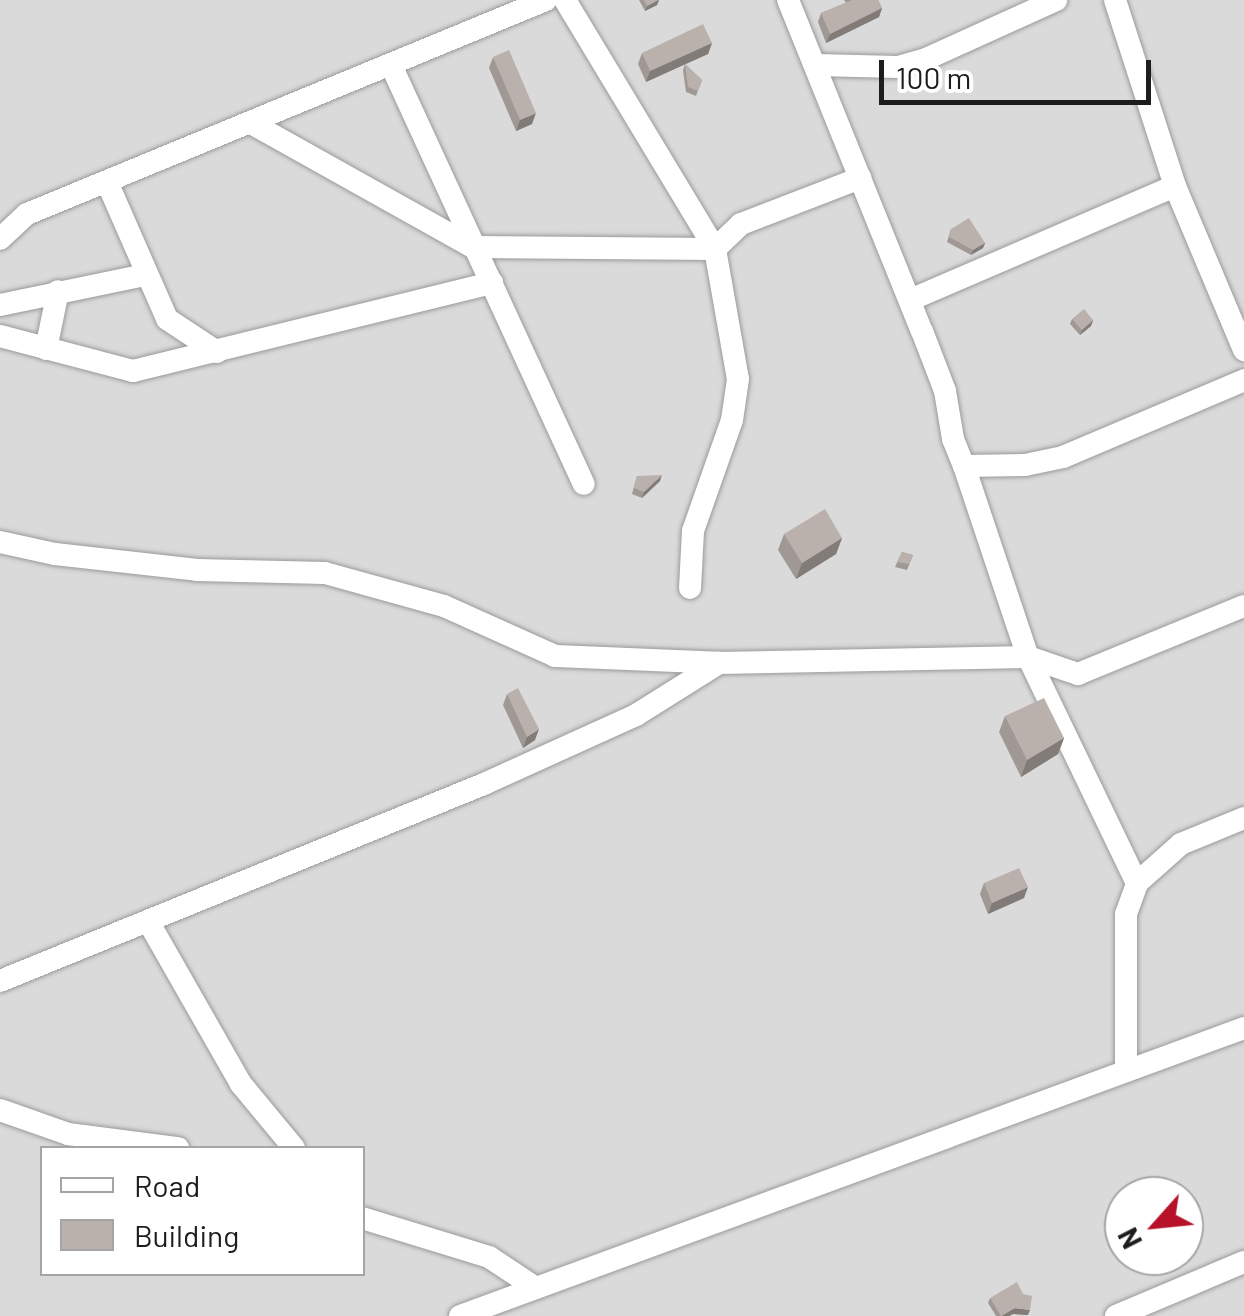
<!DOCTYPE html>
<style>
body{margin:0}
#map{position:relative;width:1244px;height:1316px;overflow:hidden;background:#ede9e4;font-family:Barlow,sans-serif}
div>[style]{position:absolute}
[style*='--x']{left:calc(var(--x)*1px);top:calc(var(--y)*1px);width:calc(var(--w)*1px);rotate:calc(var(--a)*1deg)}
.residential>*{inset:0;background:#dbdada}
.roads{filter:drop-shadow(0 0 2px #9a9a9a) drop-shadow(0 0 2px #9a9a9a)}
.minor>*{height:22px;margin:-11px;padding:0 11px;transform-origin:11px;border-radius:11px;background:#fff}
.wall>*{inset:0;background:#a09895}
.shaded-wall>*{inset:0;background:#827c79}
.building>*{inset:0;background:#bab1ad}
span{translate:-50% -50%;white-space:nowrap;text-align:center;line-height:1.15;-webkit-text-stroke:10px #fff;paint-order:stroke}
.legend{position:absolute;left:40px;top:1146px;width:325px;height:130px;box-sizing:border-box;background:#fff;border:2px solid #a5a5a5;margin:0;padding:12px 18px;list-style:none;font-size:30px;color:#1d1d1d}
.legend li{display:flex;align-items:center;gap:20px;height:50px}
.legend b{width:50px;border:2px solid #a5a5a5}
.north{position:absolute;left:1104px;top:1176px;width:100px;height:100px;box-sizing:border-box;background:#fff;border:2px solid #a5a5a5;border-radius:50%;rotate:243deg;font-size:28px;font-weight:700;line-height:40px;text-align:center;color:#1d1d1d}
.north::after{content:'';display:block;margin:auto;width:35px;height:45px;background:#b7122a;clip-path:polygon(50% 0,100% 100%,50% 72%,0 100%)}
.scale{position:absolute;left:879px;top:60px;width:272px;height:45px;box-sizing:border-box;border:5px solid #1d1d1d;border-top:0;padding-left:12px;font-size:30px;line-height:35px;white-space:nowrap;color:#1d1d1d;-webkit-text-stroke:8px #fff;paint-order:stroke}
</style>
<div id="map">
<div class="residential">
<i style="clip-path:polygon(evenodd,0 0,1244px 0,1244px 1316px,0 1316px,0 0,42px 1148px,362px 1148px,362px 1274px,42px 1274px,42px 1148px,0 0,1124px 1196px,1184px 1196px,1184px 1256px,1124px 1256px,1124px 1196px)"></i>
</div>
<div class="roads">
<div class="minor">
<i style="--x:565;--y:0;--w:291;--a:58.9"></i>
<i style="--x:715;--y:249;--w:132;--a:80"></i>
<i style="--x:738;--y:379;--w:41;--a:98.3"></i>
<i style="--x:732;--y:420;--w:118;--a:109.4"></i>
<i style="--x:693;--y:531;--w:57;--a:93"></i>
<i style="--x:788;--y:0;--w:357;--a:68"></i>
<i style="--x:922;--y:331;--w:64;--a:69"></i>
<i style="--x:945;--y:391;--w:49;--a:80.5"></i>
<i style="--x:953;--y:439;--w:29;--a:68"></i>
<i style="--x:964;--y:466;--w:61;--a:-0.9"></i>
<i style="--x:1025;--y:465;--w:39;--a:-12"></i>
<i style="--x:1063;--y:457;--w:197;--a:-23"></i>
<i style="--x:1115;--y:0;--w:195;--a:72.1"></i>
<i style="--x:1175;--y:186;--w:178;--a:67.2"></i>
<i style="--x:391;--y:65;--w:461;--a:65.3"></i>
<i style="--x:816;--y:65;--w:82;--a:1.4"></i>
<i style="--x:898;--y:67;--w:29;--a:-16"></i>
<i style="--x:926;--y:59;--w:143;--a:-24.4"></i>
<i style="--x:251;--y:123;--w:254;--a:29.2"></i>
<i style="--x:473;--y:247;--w:242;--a:0.5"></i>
<i style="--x:715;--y:249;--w:36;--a:-44"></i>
<i style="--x:741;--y:224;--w:128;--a:-21.1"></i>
<i style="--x:107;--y:182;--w:150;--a:66.3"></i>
<i style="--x:167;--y:319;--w:60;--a:33.4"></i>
<i style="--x:0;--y:239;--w:37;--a:-43"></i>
<i style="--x:27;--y:214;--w:561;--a:-22.41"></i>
<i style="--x:910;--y:300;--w:288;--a:-23.3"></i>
<i style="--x:0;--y:305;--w:148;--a:-11.7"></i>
<i style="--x:0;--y:336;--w:138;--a:14.7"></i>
<i style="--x:133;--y:371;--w:370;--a:-13.8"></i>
<i style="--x:46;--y:349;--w:59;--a:-78.3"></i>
<i style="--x:964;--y:466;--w:201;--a:71.5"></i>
<i style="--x:1028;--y:657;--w:251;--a:64.3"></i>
<i style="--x:0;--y:542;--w:56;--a:12.3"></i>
<i style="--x:55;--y:554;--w:143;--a:6.4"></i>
<i style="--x:197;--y:570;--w:128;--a:1.3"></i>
<i style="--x:325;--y:573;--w:123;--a:15.5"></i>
<i style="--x:444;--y:606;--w:122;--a:24.2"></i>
<i style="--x:555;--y:656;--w:164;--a:2.4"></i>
<i style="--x:148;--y:921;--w:188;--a:60.3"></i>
<i style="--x:241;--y:1084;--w:83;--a:50.4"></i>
<i style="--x:0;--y:981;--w:523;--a:-22.15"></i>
<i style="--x:484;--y:784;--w:167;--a:-24.4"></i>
<i style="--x:636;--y:715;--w:98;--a:-32.1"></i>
<i style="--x:719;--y:663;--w:309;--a:-1.1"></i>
<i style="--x:1028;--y:657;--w:53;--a:18.8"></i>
<i style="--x:1078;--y:674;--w:179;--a:-22.3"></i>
<i style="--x:1126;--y:1071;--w:157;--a:-90"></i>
<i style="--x:1126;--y:914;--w:33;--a:-70"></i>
<i style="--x:1137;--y:883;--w:59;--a:-41.6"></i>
<i style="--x:1181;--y:844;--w:68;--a:-22.4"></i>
<i style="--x:0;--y:1110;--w:72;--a:19.4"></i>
<i style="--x:68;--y:1134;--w:111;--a:7.3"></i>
<i style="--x:362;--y:1218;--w:133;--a:17.1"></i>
<i style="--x:489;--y:1257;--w:56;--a:33.4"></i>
<i style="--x:460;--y:1316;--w:835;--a:-20.17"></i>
<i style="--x:1116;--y:1316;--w:139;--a:-22.9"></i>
</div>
</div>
<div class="wall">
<i style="clip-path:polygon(639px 0,659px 0,657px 5px,645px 11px)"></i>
<i style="clip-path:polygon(844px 0,878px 0,882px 8px,879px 17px,826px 43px,818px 22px,821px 13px,846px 3px)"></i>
<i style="clip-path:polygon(712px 43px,708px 54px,685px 64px,702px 80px,696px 96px,686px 92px,683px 70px,685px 64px,646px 82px,638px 64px,642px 53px)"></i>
<i style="clip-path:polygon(493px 57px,532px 124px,516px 131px,489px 68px)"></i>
<i style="clip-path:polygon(951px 229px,985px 243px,983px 248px,971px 255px,947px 242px)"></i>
<i style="clip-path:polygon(1072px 319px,1093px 320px,1091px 326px,1080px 335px,1070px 324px)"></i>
<i style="clip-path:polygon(637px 476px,660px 481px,642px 498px,632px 494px)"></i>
<i style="clip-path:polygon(784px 534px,842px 538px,836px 554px,796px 579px,778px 550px)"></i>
<i style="clip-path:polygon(902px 552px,913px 555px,907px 570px,895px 567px)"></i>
<i style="clip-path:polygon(507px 694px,535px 740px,523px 748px,503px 705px)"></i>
<i style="clip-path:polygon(1005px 716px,1064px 738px,1058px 754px,1021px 777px,999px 732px)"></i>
<i style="clip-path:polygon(984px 883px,1024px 898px,988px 914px,980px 894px)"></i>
<i style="clip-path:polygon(990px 1298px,1028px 1315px,1013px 1314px,1009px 1316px,996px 1316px,988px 1303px)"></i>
</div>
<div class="shaded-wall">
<i style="clip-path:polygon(659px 0,657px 5px,645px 11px,647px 6px)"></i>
<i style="clip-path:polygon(882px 8px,879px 17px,826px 43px,830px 34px)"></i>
<i style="clip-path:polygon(712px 43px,708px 54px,646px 82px,650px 71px)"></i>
<i style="clip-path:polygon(536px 113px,532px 124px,516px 131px,520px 120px)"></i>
<i style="clip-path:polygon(985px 243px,983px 248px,971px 255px,973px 250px)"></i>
<i style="clip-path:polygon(1093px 320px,1091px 326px,1080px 335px,1082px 330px)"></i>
<i style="clip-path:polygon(662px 475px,660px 481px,642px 498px,644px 492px)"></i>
<i style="clip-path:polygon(842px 538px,836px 554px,796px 579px,802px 563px)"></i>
<i style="clip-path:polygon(539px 729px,535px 740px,523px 748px,527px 737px)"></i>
<i style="clip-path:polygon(1064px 738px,1058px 754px,1021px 777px,1027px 760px)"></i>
<i style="clip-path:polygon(1028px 887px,1024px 898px,988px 914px,992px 903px)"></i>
<i style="clip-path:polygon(1015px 1308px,1030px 1310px,1028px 1315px,1013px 1314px,1009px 1316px,1002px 1316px)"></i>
</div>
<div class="building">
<i style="clip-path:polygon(644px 0,658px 0,647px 6px)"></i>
<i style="clip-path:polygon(852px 0,878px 0,882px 8px,830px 34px,821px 13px)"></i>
<i style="clip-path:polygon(703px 24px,712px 43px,650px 71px,642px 53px)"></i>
<i style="clip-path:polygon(509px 50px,536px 113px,520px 120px,493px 57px)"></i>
<i style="clip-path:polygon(685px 64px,702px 80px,698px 91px,688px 87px)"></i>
<i style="clip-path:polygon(969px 218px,985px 243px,973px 250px,949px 237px,951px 229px)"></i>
<i style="clip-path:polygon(1084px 309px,1093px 320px,1082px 330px,1072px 319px)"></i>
<i style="clip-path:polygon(662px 475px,644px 492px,634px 488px,637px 476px)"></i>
<i style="clip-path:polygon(825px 509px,842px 538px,802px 563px,784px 534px)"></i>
<i style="clip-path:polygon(902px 552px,913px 555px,909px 564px,897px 562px)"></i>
<i style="clip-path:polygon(518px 688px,539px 729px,527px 737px,507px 694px)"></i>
<i style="clip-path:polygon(1044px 698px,1064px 738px,1027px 760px,1005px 716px)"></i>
<i style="clip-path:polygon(1019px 868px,1028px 887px,992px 903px,984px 883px)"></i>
<i style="clip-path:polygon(1017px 1282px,1023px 1294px,1032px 1296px,1030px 1310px,1015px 1308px,1001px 1316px,990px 1298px)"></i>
</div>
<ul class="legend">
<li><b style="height:12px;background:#fff"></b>Road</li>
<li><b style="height:28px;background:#bab1ad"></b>Building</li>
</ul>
<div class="north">N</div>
<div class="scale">100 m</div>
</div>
